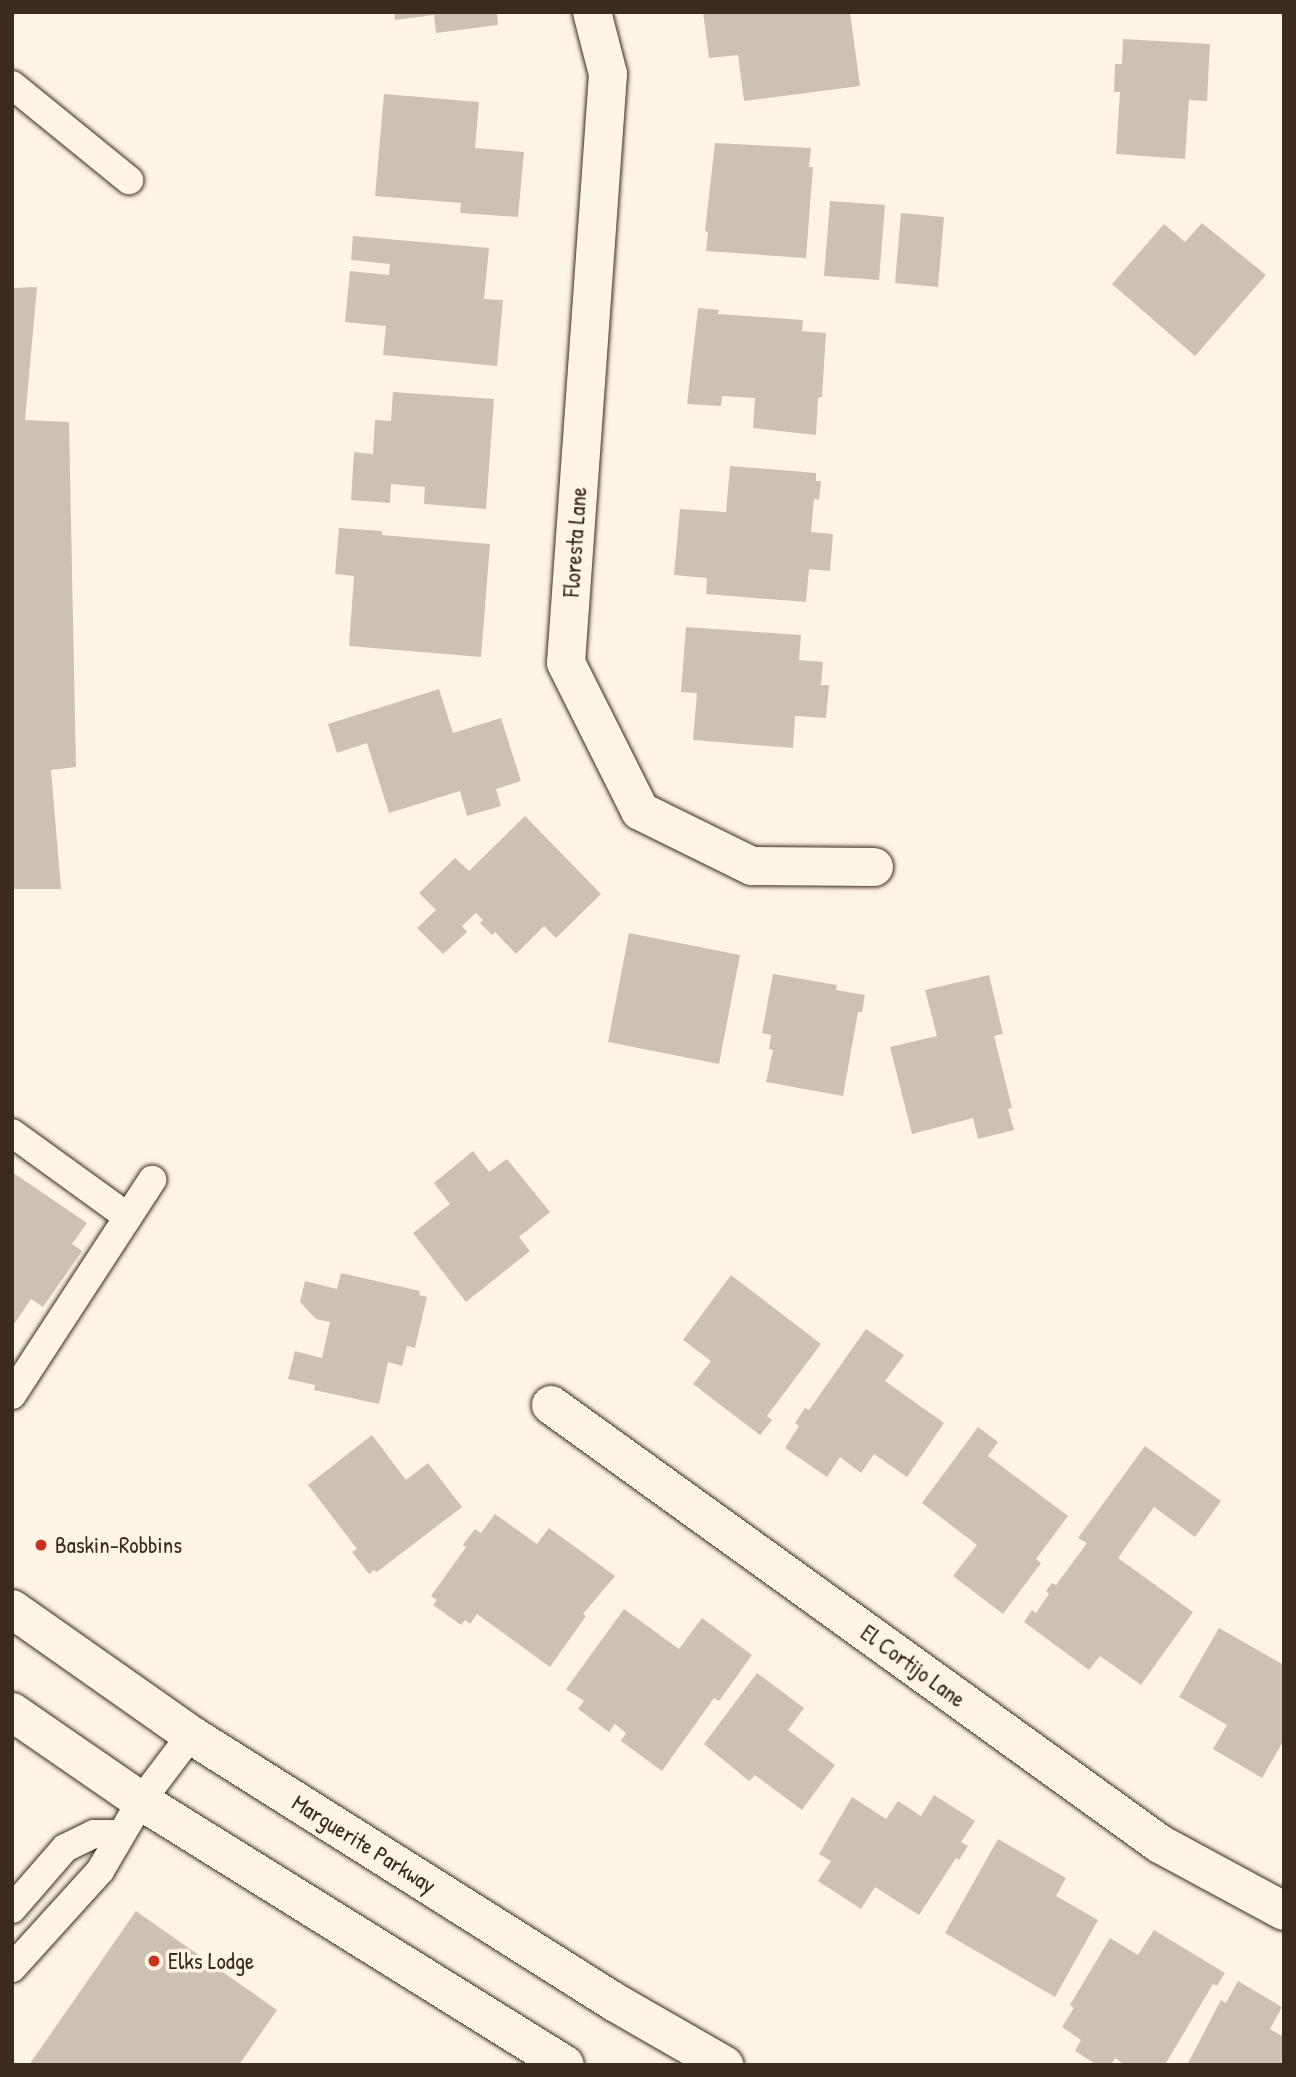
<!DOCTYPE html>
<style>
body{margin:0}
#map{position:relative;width:1296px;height:2077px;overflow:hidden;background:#fcf5e5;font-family:"Patrick Hand",sans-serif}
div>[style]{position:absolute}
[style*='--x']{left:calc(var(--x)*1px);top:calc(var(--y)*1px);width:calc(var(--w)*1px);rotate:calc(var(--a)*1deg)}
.building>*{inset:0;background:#ccc2b3}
.roads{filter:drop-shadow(0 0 2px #3b2a1e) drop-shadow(0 0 2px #3b2a1e)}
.service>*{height:28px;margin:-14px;padding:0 14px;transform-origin:14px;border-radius:14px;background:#fcf5e5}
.minor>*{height:38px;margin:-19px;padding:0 19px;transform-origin:19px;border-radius:19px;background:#fcf5e5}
.primary>*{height:38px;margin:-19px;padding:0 19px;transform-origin:19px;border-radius:19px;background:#fcf5e5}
.dots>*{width:19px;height:19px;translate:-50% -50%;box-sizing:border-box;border:4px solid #fcf5e5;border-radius:50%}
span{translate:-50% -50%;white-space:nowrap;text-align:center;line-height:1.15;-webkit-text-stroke:7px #fcf5e5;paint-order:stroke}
.street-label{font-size:23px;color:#3b2a1e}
.poi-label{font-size:23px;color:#3b2a1e}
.left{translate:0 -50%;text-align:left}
.frame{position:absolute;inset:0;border:14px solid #3b2a1e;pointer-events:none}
</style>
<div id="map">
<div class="building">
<i style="clip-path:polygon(394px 12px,497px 12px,498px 25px,436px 33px,434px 15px,395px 20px)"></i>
<i style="clip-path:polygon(703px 12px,850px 12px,860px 86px,744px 101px,738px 55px,709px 58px)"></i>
<i style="clip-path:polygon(1123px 39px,1210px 44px,1207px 101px,1189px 100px,1185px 159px,1116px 154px,1120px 92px,1114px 92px,1115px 64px,1122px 64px)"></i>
<i style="clip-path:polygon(384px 94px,479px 102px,475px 148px,524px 152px,518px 217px,460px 213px,461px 203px,375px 196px)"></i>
<i style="clip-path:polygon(715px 143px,811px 148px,809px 167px,813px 167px,806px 258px,706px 251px,708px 232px,705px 231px)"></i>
<i style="clip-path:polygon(830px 201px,885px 205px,879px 280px,824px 276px)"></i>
<i style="clip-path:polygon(901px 213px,944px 217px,938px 287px,895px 283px)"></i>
<i style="clip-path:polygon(1202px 223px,1266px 275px,1195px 356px,1112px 284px,1164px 224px,1185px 242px)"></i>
<i style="clip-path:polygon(353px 236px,489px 248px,484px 299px,503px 300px,497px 366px,383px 355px,386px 326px,345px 322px,350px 271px,389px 275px,390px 264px,351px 260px)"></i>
<i style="clip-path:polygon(37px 287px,25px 420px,69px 422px,76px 767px,51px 770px,61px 889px,12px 889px,12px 288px)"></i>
<i style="clip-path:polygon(698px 308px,719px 310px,718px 314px,803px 320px,802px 331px,826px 333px,822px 397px,818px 398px,816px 435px,753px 428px,755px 398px,722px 396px,721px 406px,687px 404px)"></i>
<i style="clip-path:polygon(393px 392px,494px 399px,486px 509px,424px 504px,425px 487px,391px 484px,390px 503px,351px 500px,354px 452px,373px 454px,375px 420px,391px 421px)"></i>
<i style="clip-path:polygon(730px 466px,816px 473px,816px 481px,821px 481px,819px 500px,814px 499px,811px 532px,833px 534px,830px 571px,809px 569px,806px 602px,706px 594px,707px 578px,674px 575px,680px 509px,726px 512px)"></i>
<i style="clip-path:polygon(339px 528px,382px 531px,382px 535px,490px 544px,481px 657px,349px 646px,354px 576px,335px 574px)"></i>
<i style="clip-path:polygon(686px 627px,801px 635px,799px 660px,823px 662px,821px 685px,829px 685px,826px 718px,795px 716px,793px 748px,693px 740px,697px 693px,681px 692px)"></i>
<i style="clip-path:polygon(439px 689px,453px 733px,501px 718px,521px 781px,496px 789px,501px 806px,467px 816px,460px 791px,389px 813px,367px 743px,337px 753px,328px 724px)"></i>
<i style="clip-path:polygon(525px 816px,601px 894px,556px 938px,544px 926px,516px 954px,495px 932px,492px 935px,480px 923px,483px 920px,476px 913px,462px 926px,467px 932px,443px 954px,417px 928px,436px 910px,419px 893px,455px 858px,469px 871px)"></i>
<i style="clip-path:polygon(629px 933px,740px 955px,719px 1064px,608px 1042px)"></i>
<i style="clip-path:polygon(773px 974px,837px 985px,836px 990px,865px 995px,862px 1012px,858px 1012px,843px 1096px,766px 1082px,773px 1050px,769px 1049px,771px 1035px,762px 1033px)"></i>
<i style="clip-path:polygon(989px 975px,1003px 1034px,994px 1036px,1012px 1108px,1008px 1109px,1014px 1130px,978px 1139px,973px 1118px,912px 1134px,890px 1047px,937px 1036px,925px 990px)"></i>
<i style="clip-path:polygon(473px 1151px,489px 1172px,507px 1159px,550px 1212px,519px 1237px,530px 1251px,466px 1302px,413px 1233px,450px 1204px,434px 1183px)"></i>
<i style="clip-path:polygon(12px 1172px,87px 1223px,72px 1244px,82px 1251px,43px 1307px,31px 1299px,12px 1327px)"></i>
<i style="clip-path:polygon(341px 1273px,420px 1291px,419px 1295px,427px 1297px,415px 1348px,407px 1346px,402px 1366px,388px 1362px,379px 1404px,314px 1390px,315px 1385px,288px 1379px,295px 1351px,322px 1358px,330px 1322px,316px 1319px,300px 1302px,305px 1281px,337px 1289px)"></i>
<i style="clip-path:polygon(731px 1275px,821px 1344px,767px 1416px,772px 1420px,760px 1435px,693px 1384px,711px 1361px,683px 1340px)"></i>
<i style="clip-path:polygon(866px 1329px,904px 1355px,885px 1381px,944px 1423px,907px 1477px,874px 1454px,861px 1473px,840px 1457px,827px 1477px,785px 1448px,799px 1426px,795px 1423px,805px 1408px,809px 1410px)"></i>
<i style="clip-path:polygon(978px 1427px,998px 1442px,988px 1456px,1068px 1516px,1036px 1559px,1041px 1563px,1003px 1614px,953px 1576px,977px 1545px,922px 1503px)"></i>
<i style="clip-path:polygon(372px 1435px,406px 1480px,428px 1463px,462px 1507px,377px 1572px,374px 1570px,369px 1574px,352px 1552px,357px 1549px,308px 1485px)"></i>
<i style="clip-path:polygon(1145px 1446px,1221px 1501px,1195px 1537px,1154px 1507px,1118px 1558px,1193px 1612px,1141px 1685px,1100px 1656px,1089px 1670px,1024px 1622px,1032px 1610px,1036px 1613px,1049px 1594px,1046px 1591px,1052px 1583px,1056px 1585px,1087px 1543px,1078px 1538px)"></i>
<i style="clip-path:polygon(495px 1514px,537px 1544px,549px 1528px,615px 1576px,583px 1614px,586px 1616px,550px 1667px,477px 1614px,470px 1624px,465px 1620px,461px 1625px,433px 1605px,437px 1600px,431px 1596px,466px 1547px,463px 1545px,475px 1529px,481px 1533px)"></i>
<i style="clip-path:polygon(624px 1609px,679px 1649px,702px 1618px,752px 1655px,719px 1701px,714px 1698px,662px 1771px,621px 1741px,626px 1733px,615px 1724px,609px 1732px,578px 1709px,584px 1701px,566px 1689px)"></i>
<i style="clip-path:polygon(1219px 1628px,1284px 1665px,1284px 1740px,1262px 1778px,1213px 1749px,1227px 1725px,1179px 1697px)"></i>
<i style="clip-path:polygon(757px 1673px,804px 1708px,788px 1730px,835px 1765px,802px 1810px,755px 1775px,749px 1781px,704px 1744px)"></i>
<i style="clip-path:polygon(934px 1795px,975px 1821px,961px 1842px,968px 1846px,959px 1860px,956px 1858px,919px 1915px,875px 1887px,861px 1909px,818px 1881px,831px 1861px,819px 1854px,852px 1797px,886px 1819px,898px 1801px,921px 1816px)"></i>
<i style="clip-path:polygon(998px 1839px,1066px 1878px,1056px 1896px,1098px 1920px,1055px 1997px,945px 1933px)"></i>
<i style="clip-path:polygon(136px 1911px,277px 2010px,239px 2065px,29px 2065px)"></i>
<i style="clip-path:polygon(1154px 1930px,1225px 1973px,1217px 1986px,1213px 1984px,1166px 2063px,1125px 2065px,1115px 2058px,1111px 2065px,1097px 2065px,1075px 2051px,1081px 2040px,1062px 2027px,1074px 2008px,1070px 2005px,1110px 1938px,1138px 1955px)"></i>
<i style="clip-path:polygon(1238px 1981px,1282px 2007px,1270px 2029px,1284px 2037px,1284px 2056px,1281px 2061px,1284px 2065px,1187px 2065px,1221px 2000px,1226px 2003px)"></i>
</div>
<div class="roads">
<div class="service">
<i style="--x:12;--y:85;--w:151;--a:39.1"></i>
<i style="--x:12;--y:1133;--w:143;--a:35.9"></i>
<i style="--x:12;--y:1395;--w:257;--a:-56.9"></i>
<i style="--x:12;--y:1909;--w:81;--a:-49"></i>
<i style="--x:65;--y:1848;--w:32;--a:-26"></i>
<i style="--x:94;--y:1834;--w:27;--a:0"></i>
<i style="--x:12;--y:1968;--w:131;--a:-47.8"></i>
<i style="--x:100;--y:1871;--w:81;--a:-59.6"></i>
<i style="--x:141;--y:1801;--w:83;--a:-52.9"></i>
</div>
<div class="minor">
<i style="--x:592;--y:12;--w:64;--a:75.5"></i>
<i style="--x:608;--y:74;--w:590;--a:94.08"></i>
<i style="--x:566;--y:663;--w:165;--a:63.4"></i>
<i style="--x:640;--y:811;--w:125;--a:26.2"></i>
<i style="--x:752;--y:866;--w:122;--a:0.5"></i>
<i style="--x:551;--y:1405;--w:751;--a:35.79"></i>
<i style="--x:1160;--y:1844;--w:141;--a:28.4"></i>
</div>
<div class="primary">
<i style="--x:12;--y:1609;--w:219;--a:35.1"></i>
<i style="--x:191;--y:1735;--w:502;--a:32.24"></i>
<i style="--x:616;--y:2003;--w:125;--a:29.9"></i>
<i style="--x:12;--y:1712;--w:157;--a:34.6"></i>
<i style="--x:141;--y:1801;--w:499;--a:31.9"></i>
</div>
</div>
<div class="dots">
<i style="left:41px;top:1545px;background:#c8321e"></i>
<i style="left:154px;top:1961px;background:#c8321e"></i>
</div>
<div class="street-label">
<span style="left:575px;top:542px;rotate:-86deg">Floresta Lane</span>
<span style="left:913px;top:1666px;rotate:36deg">El Cortijo Lane</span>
<span style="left:364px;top:1844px;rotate:32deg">Marguerite Parkway</span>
</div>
<div class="poi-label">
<span class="left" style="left:55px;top:1545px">Baskin-Robbins</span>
<span class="left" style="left:168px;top:1961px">Elks Lodge</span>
</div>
<div class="frame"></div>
</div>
